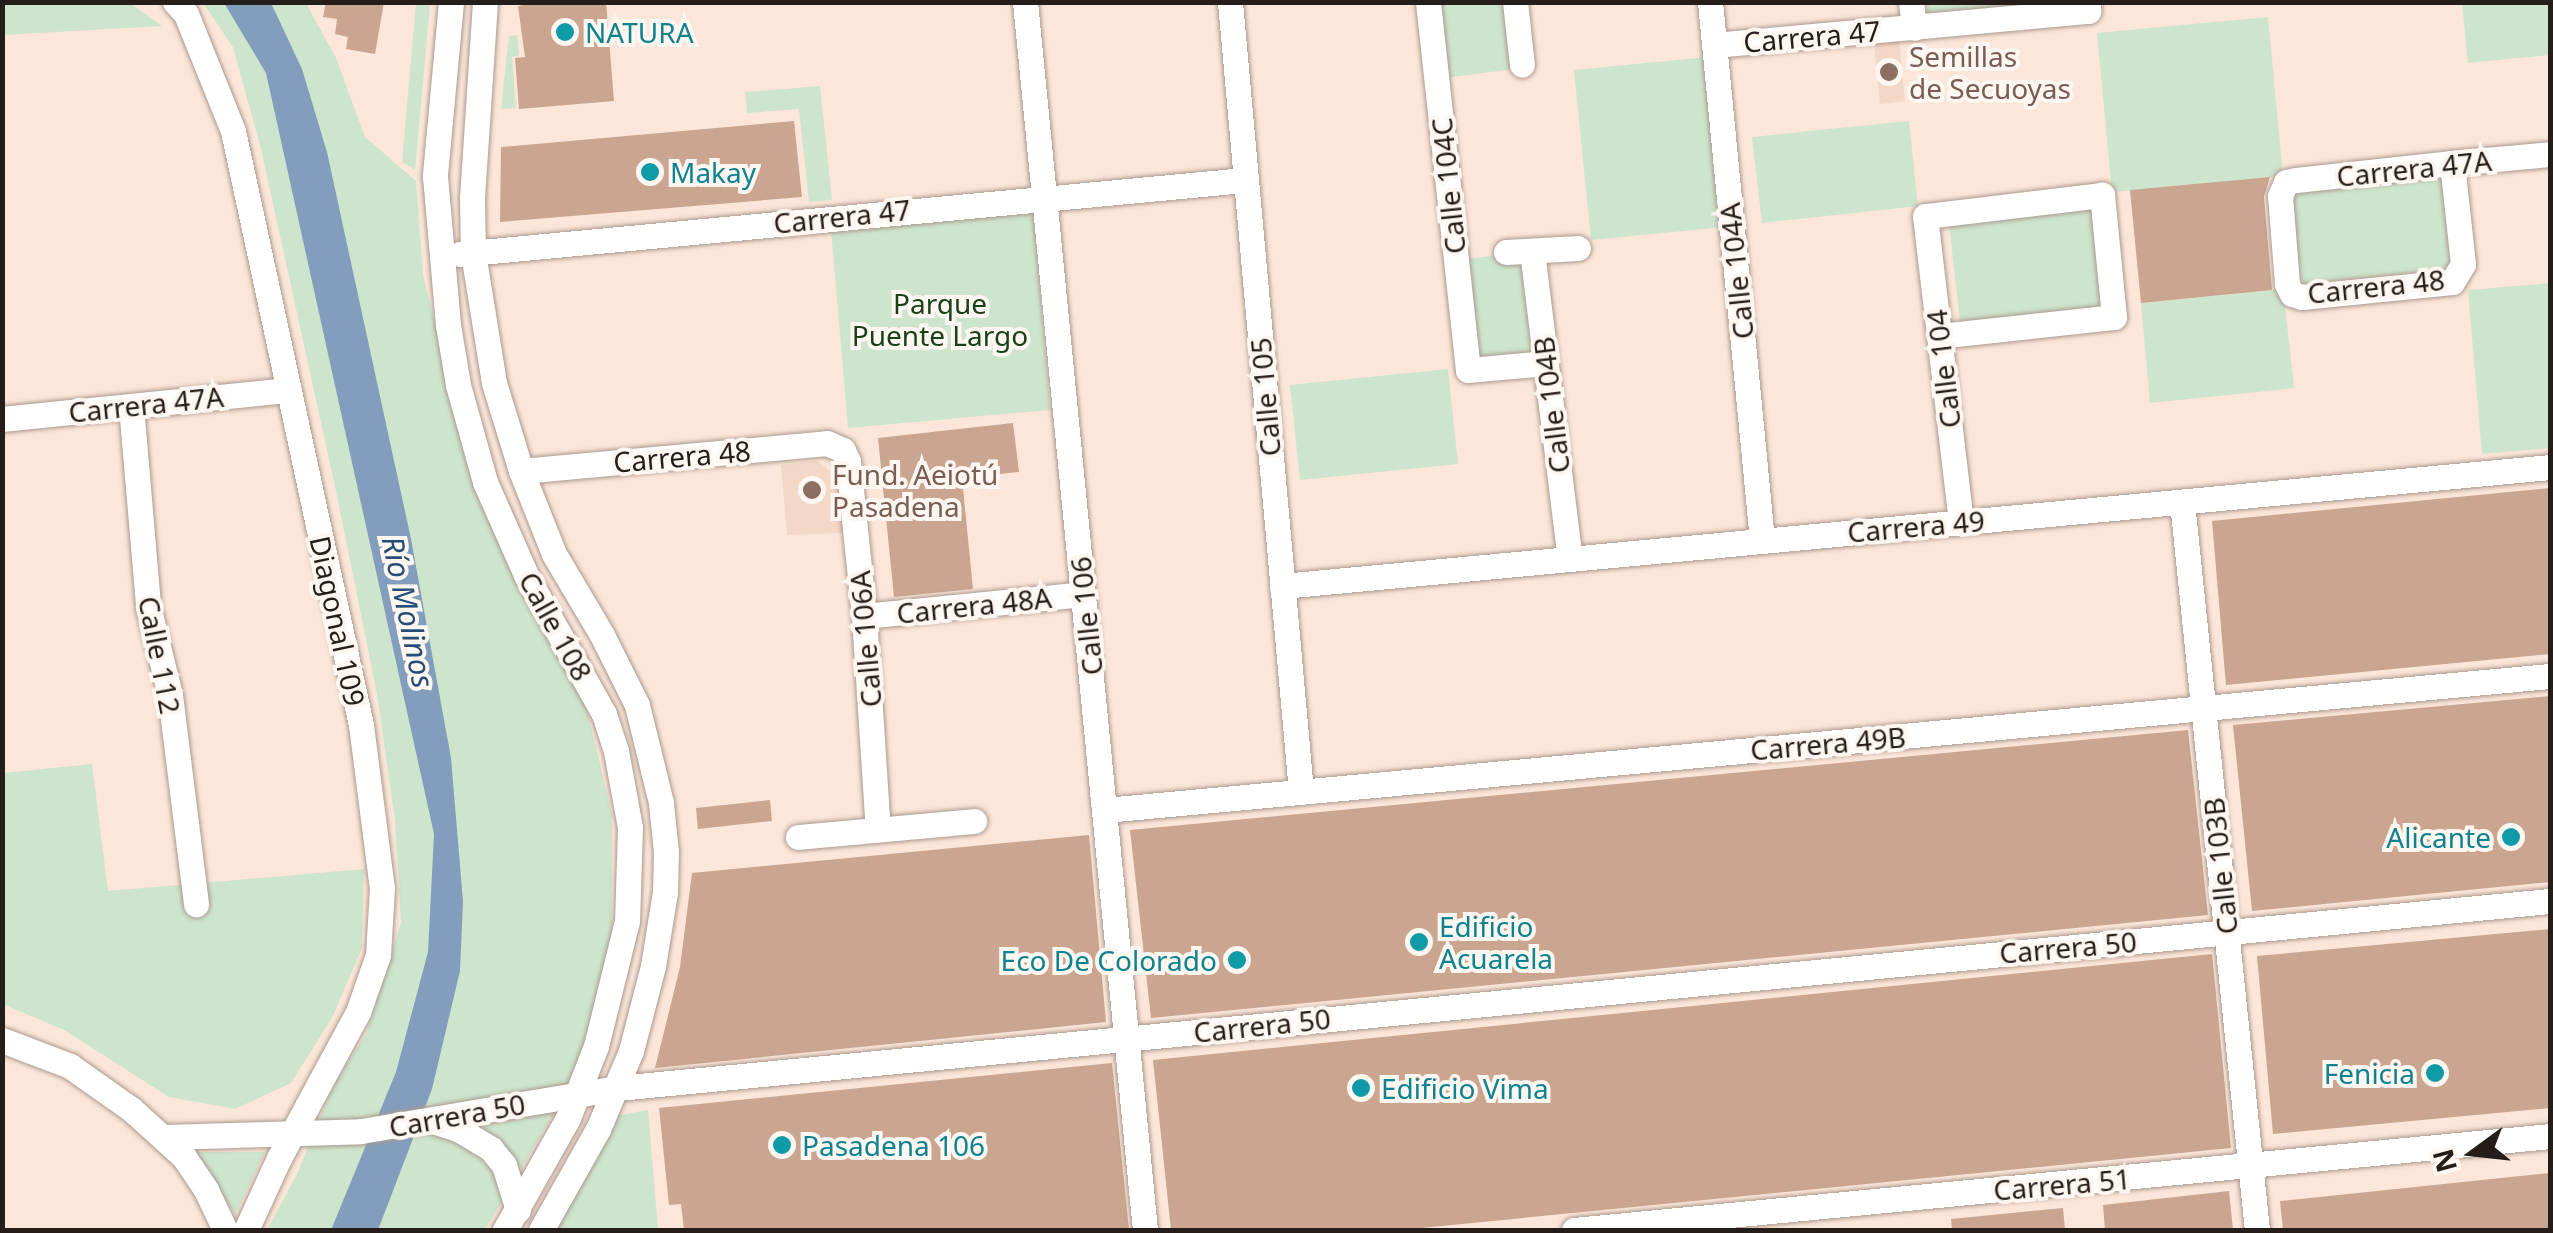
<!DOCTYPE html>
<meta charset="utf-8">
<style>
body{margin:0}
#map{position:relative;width:2553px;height:1233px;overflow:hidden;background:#fbe6d9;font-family:"Noto Sans",sans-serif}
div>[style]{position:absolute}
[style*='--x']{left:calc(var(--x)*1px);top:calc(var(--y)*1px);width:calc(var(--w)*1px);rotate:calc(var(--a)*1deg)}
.built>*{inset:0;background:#f3d7c7}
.green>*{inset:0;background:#cde5cc}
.water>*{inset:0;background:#839ebc}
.building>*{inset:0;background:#caa58f}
.roads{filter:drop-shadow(0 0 2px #ac988d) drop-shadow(0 0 2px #ac988d)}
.minor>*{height:25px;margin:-12.5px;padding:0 12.5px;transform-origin:12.5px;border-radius:12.5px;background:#fff}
.dots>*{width:28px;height:28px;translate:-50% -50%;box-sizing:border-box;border:5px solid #fef6f1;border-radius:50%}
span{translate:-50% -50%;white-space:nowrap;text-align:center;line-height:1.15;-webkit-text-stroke:8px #fef6f1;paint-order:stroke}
.culture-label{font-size:28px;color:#0d838f}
.left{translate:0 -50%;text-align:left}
.right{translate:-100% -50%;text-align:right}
.street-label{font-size:28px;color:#251d19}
.education-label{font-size:28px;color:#785e54}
.park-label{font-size:28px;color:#18431a}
.water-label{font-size:30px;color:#264d77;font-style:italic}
.frame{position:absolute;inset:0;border:5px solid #251d19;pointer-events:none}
.north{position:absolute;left:2423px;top:1103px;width:100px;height:100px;-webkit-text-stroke:8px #fef6f1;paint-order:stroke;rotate:255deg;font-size:28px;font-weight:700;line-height:40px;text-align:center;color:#251d19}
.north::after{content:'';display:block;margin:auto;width:35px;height:45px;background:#251d19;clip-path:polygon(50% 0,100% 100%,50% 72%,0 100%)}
</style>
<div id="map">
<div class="built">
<i style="clip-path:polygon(1899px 40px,1905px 101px,1880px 104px,1874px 42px)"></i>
<i style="clip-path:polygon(818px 461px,840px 479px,843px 533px,787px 535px,781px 465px)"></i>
</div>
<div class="green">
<i style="clip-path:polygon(1927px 2px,2033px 3px,1928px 15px)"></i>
<i style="clip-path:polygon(2px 3px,130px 3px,162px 26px,3px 35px)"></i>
<i style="clip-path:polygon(203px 3px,306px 3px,336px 58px,365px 137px,416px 181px,423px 274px,455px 406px,582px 689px,612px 814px,612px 940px,573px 1081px,485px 1230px,267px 1230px,297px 1174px,333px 1086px,366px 1034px,401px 922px,395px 821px,377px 694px,336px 491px,261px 149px,233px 47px)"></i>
<i style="clip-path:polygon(416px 3px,430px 6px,415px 170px,402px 162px)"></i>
<i style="clip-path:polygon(1434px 3px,1505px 3px,1514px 69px,1444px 78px)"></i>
<i style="clip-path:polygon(2462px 3px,2550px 3px,2550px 55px,2468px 63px)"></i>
<i style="clip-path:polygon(2268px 17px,2283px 176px,2112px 192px,2097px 33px)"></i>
<i style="clip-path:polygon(517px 35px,519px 55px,512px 57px,516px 108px,501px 109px,509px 36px)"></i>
<i style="clip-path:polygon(1707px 57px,1724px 227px,1591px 240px,1574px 70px)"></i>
<i style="clip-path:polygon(820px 86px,832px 200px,809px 202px,799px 109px,747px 113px,745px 92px)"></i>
<i style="clip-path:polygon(1909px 121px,1918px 206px,1762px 223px,1752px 137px)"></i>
<i style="clip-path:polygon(2447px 173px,2457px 268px,2301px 284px,2291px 189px)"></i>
<i style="clip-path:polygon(2092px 208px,2103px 307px,1960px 322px,1949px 223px)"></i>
<i style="clip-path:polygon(1033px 211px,1050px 410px,848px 428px,831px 229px)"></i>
<i style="clip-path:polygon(1531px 251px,1543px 355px,1477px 363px,1465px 259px)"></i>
<i style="clip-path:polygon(2550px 283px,2550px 448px,2482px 454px,2468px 290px)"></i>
<i style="clip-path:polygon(2283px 289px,2294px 388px,2150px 403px,2141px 303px)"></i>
<i style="clip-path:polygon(1448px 369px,1458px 464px,1300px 480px,1290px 385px)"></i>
<i style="clip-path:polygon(92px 764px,108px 891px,364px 869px,362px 948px,332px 1018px,291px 1083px,235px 1109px,169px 1097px,64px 1030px,3px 1004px,3px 773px)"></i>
<i style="clip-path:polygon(648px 1110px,658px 1230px,554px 1230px,616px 1116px)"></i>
<i style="clip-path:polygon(196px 1152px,265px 1152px,235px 1215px,215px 1181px)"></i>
</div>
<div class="water">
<i style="clip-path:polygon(224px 3px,271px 3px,302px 69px,327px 152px,411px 539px,451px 758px,463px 901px,460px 971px,432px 1089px,378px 1230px,331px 1230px,396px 1072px,428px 952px,434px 834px,266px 73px)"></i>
</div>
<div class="building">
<i style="clip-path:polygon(326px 2px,384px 2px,375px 54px,346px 49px,348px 37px,335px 34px,337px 19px,323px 17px)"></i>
<i style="clip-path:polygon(544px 2px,606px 2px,614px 101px,519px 109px,515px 58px,525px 57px,518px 6px)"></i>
<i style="clip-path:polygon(794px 121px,802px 197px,500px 222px,501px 147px)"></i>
<i style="clip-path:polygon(2270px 177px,2264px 197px,2272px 290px,2141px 303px,2130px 190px)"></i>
<i style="clip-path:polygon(1013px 423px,1019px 472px,962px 478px,973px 589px,894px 597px,878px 438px)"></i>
<i style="clip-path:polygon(2550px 488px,2550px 654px,2226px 685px,2212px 521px)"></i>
<i style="clip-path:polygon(2550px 696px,2550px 882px,2252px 911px,2233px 725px)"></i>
<i style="clip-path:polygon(2188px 730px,2208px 915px,1151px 1018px,1130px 830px)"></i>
<i style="clip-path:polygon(770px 800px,772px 821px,698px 829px,696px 808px)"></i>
<i style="clip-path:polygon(1089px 835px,1106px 1022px,655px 1068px,680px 967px,692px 873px)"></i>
<i style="clip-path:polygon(2550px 929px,2550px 1108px,2273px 1134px,2257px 956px)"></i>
<i style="clip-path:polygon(2212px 954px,2231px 1148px,1401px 1230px,1171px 1230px,1153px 1060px)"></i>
<i style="clip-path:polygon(1112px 1063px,1129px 1230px,684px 1230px,681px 1204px,669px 1205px,659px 1108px)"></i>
<i style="clip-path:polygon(2550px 1173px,2550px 1230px,2283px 1230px,2280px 1201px)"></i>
<i style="clip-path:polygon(2229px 1191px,2233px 1230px,2105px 1230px,2103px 1205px)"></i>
<i style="clip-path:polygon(2063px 1208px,2065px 1230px,1952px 1230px,1951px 1219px)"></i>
</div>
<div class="roads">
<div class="minor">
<i style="--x:175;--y:2;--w:16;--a:47"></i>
<i style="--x:186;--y:14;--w:126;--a:68.1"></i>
<i style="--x:233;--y:131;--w:608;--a:77.84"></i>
<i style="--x:361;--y:725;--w:164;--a:82.7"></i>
<i style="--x:382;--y:888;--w:67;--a:93.4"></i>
<i style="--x:378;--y:955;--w:60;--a:109.3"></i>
<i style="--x:358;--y:1012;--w:166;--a:118.4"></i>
<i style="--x:279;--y:1158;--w:79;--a:114.6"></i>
<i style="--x:451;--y:2;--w:175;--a:95.3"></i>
<i style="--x:435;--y:176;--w:150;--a:85"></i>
<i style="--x:448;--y:325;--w:61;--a:80.5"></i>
<i style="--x:458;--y:385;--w:101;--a:74.4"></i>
<i style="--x:485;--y:482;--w:102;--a:66.2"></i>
<i style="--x:526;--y:575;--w:159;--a:60.7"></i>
<i style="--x:604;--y:714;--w:39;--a:72"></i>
<i style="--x:616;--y:751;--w:77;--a:79.6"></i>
<i style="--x:630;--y:827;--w:94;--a:91.8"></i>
<i style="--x:627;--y:921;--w:129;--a:103.9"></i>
<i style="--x:596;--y:1046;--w:77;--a:111.3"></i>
<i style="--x:568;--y:1118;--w:129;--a:119.4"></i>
<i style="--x:485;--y:2;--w:196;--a:93.8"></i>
<i style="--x:472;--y:198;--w:55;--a:89"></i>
<i style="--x:473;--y:253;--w:132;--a:80.8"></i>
<i style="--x:494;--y:383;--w:92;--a:72.9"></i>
<i style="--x:521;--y:471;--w:89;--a:68.3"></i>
<i style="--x:554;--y:554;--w:94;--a:59.3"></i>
<i style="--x:602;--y:635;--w:78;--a:63.4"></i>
<i style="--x:637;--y:705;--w:101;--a:76.2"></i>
<i style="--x:661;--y:803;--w:49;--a:84.2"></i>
<i style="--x:666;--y:852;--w:40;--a:91.4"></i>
<i style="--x:665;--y:892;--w:75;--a:99.2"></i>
<i style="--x:653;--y:966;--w:88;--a:104.5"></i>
<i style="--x:631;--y:1051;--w:85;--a:112.9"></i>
<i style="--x:598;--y:1129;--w:116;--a:119.4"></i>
<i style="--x:1025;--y:2;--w:1234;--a:84.42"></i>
<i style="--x:1230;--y:2;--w:793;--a:84.86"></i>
<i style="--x:1428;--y:2;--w:370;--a:83.8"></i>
<i style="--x:1468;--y:370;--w:78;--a:-5.1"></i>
<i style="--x:1515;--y:2;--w:63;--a:83.7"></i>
<i style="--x:1710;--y:2;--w:541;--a:84.48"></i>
<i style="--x:1911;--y:2;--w:26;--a:83"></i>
<i style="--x:1714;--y:45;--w:376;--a:-5.2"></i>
<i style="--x:2088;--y:11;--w:9;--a:-90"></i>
<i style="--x:2452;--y:163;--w:102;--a:83.8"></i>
<i style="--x:2463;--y:264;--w:21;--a:121"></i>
<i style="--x:2452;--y:282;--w:151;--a:174.3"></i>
<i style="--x:2302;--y:297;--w:10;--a:-163"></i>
<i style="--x:2292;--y:294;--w:11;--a:-117"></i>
<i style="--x:2287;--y:284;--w:88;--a:-94.5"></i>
<i style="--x:2280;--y:196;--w:15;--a:-67"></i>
<i style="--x:2286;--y:182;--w:10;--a:-11"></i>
<i style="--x:2296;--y:180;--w:157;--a:-6.2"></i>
<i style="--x:2452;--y:163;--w:98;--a:-5.2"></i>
<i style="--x:1532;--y:251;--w:310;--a:83"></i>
<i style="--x:1506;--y:252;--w:72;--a:-3.2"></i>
<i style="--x:460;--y:254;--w:788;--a:-5.39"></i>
<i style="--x:1939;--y:336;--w:176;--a:-6.2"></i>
<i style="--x:2114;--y:317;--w:123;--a:-95.6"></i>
<i style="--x:2102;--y:195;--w:178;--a:173.2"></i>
<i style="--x:1925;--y:216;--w:308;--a:83.3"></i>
<i style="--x:131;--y:406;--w:201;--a:85.1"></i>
<i style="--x:148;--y:606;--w:92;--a:76.1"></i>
<i style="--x:170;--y:695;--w:211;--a:82.9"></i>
<i style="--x:2;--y:419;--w:288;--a:-5.8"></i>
<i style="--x:521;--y:471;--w:307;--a:-5.2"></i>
<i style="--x:827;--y:443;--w:17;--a:24"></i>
<i style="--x:843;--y:450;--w:12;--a:66"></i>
<i style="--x:848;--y:461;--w:156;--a:84.1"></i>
<i style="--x:864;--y:616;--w:214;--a:86.3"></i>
<i style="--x:2182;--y:502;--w:732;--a:84.12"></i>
<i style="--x:1282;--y:586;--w:1274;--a:-5.36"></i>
<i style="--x:864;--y:616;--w:220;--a:-5.7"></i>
<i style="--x:1105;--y:810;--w:1451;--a:-5.3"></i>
<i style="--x:798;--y:837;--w:177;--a:-5.2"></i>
<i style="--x:2;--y:1040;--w:73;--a:20.9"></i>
<i style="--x:70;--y:1066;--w:75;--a:35.2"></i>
<i style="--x:131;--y:1109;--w:72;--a:42.2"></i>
<i style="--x:184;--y:1157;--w:40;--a:56"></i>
<i style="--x:206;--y:1190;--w:44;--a:64.6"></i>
<i style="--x:436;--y:1122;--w:23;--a:18"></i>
<i style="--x:458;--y:1129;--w:39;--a:31"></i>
<i style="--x:491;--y:1149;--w:21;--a:51"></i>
<i style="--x:504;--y:1165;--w:47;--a:72.7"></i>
<i style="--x:164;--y:1137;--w:197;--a:-1.7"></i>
<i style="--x:361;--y:1131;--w:261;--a:-9.5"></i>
<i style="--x:618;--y:1088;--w:1941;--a:-5.53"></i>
<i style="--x:1574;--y:1230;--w:981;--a:-5.5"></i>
</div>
</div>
<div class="dots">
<i style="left:565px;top:32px;background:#0f9aa8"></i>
<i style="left:1889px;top:72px;background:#8d6e63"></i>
<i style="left:650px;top:172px;background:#0f9aa8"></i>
<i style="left:812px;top:490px;background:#8d6e63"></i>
<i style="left:2511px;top:837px;background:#0f9aa8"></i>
<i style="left:1419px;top:942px;background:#0f9aa8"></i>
<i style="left:1237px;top:960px;background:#0f9aa8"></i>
<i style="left:2435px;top:1073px;background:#0f9aa8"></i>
<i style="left:1361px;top:1088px;background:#0f9aa8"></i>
<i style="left:782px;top:1145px;background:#0f9aa8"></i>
</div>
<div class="culture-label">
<span class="left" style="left:585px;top:32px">NATURA</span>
<span class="left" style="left:670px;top:172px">Makay</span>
<span class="right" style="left:2491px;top:837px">Alicante</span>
<span class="left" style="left:1439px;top:942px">Edificio<br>Acuarela</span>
<span class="right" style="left:1217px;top:960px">Eco De Colorado</span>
<span class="right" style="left:2415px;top:1073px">Fenicia</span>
<span class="left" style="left:1381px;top:1088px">Edificio Vima</span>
<span class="left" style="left:802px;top:1145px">Pasadena 106</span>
</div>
<div class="street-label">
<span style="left:1812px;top:36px;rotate:-5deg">Carrera 47</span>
<span style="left:2414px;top:168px;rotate:-6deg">Carrera 47A</span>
<span style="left:1448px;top:186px;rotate:-96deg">Calle 104C</span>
<span style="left:842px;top:216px;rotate:-6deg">Carrera 47</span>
<span style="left:1736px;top:271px;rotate:-96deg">Calle 104A</span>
<span style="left:2376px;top:286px;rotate:-6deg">Carrera 48</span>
<span style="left:1943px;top:369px;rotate:-97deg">Calle 104</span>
<span style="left:1265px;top:397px;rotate:-95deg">Calle 105</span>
<span style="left:146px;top:404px;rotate:-6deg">Carrera 47A</span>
<span style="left:1551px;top:405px;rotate:-97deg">Calle 104B</span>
<span style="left:682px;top:456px;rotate:-5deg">Carrera 48</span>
<span style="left:1916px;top:526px;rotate:-5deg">Carrera 49</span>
<span style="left:974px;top:605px;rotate:-6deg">Carrera 48A</span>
<span style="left:1086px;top:616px;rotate:-96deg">Calle 106</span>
<span style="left:338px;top:621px;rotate:78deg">Diagonal 109</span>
<span style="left:556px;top:626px;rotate:61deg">Calle 108</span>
<span style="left:865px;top:639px;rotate:-95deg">Calle 106A</span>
<span style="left:160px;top:655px;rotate:79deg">Calle 112</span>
<span style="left:1828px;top:743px;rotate:-5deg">Carrera 49B</span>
<span style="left:2220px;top:866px;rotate:-96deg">Calle 103B</span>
<span style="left:2068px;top:947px;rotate:-5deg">Carrera 50</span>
<span style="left:1262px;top:1025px;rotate:-6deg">Carrera 50</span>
<span style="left:457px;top:1115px;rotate:-10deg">Carrera 50</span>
<span style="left:2062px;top:1184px;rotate:-5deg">Carrera 51</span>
</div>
<div class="education-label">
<span class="left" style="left:1909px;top:72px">Semillas<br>de Secuoyas</span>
<span class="left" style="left:832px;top:490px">Fund. Aeiotú<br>Pasadena</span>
</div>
<div class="park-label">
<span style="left:940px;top:319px">Parque<br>Puente Largo</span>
</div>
<div class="water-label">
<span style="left:408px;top:612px;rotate:78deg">Río Molinos</span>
</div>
<div class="frame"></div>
<div class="north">N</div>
</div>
